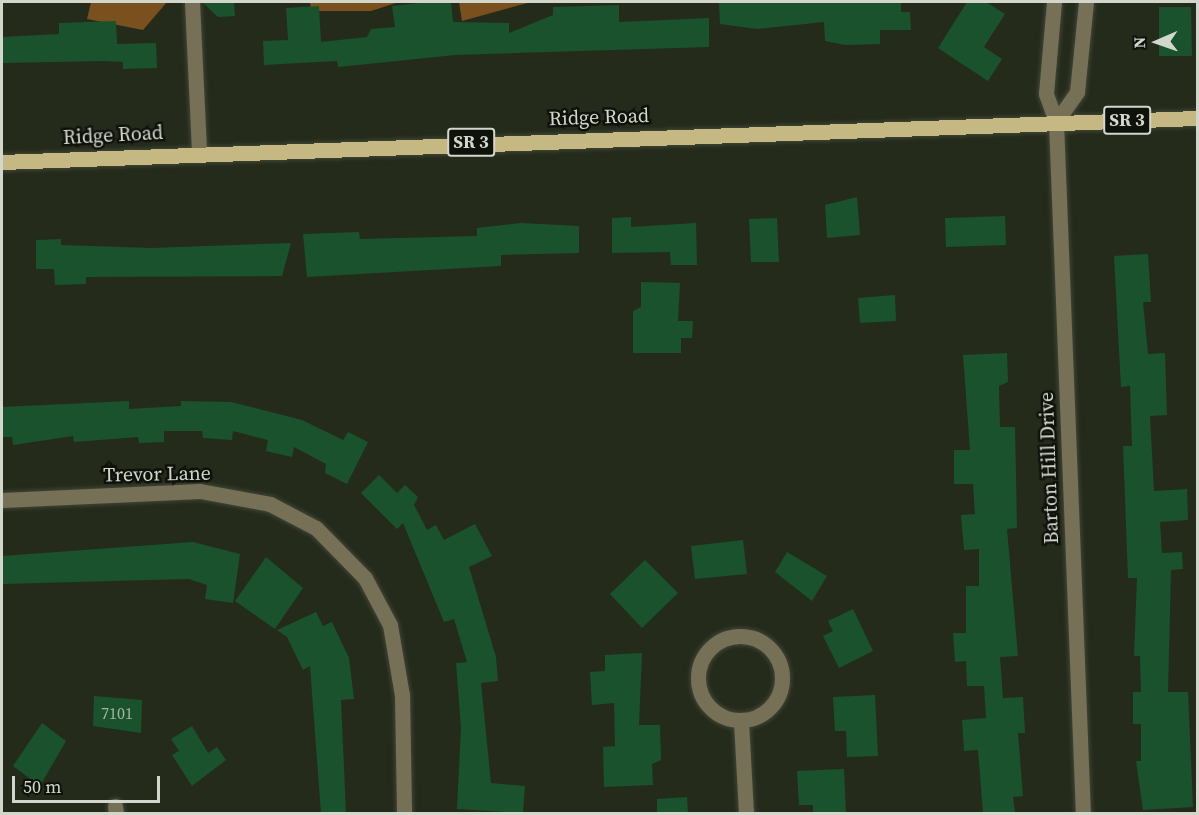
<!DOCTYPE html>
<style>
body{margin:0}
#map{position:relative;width:1199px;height:815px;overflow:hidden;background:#252b1b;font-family:"Source Serif 4",serif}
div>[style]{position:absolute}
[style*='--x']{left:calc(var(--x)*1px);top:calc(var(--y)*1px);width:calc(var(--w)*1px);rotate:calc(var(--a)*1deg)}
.forest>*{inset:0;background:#79501e}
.building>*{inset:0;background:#1a522d}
.roads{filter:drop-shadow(0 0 2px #414637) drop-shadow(0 0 2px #414637)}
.minor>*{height:15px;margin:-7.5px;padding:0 7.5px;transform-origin:7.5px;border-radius:7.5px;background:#767057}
.minor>.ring{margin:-7.5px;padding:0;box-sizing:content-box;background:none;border:15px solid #767057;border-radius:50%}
.major>*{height:15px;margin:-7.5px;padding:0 7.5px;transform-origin:7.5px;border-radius:7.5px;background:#c5b883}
span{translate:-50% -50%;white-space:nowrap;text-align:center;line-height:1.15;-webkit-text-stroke:5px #0f120b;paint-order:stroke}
.number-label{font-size:16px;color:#a4b5a4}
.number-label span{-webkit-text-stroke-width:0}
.shield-label span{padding:2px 4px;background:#0f120b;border:2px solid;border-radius:4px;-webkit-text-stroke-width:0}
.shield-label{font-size:18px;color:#d2d6cb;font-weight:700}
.street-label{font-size:20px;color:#d2d6cb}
.frame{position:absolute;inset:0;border:3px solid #d2d6cb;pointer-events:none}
.north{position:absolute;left:1127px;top:12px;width:60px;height:60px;-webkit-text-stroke:4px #0f120b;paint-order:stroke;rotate:268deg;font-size:16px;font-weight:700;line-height:24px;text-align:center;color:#d2d6cb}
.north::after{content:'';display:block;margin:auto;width:21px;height:27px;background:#d2d6cb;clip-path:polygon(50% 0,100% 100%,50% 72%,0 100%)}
.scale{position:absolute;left:12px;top:776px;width:148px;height:27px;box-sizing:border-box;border:3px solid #d2d6cb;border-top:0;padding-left:8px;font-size:18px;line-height:21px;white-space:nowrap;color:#d2d6cb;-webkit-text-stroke:4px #0f120b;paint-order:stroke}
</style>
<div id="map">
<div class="forest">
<i style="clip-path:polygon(91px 2px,167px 2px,143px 30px,87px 19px)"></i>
<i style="clip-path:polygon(310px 2px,399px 2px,371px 11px,311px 11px)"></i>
<i style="clip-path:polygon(459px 2px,531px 2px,462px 21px)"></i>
</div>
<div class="building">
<i style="clip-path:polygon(202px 2px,234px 2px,235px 16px,218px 17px)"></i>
<i style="clip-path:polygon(428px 2px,451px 2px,453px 22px,509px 23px,509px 33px,553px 15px,553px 7px,619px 5px,619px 22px,709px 18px,709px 47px,455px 55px,338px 67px,337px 61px,264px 65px,263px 41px,288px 40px,286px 8px,319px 6px,321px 42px,367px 37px,371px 29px,395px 27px,392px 6px)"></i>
<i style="clip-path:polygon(719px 2px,901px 2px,901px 12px,910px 12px,911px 30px,880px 30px,880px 44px,845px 45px,825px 41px,824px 22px,757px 29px,720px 24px)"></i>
<i style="clip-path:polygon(967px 2px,986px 2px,1005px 14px,984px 47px,1002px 59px,988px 81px,938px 48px)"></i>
<i style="clip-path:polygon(1159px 7px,1191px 7px,1192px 56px,1159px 56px)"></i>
<i style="clip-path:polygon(116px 21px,117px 44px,156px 43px,157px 68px,123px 69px,123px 62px,104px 61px,2px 63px,2px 37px,59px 34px,59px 23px)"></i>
<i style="clip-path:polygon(857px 197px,860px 235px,827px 238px,825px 205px)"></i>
<i style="clip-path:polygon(1005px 216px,1006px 245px,946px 247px,945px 218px)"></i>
<i style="clip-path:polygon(631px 217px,631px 227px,696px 223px,697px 265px,671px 265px,670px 252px,612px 253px,612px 218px)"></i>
<i style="clip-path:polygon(777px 218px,779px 262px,751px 262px,749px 219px)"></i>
<i style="clip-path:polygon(520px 223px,579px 226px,579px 253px,501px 255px,501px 266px,307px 277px,303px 234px,359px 232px,360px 239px,477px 236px,477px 228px)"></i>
<i style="clip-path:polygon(61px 239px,61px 245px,151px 248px,291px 243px,282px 276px,86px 277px,86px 284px,55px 285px,54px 269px,36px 269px,36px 240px)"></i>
<i style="clip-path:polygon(1148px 254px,1151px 302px,1143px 302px,1148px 354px,1165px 353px,1167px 415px,1150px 416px,1154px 491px,1187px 489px,1188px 520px,1160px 522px,1162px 553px,1182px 552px,1183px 569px,1171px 570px,1168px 692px,1188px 692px,1193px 807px,1143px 810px,1136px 761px,1141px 761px,1141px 724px,1133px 724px,1133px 692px,1141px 692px,1140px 656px,1134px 656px,1137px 578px,1128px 578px,1123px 446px,1132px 446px,1130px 386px,1121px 387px,1114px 256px)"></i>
<i style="clip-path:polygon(641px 282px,680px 283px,678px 321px,693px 321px,692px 338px,681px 338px,681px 353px,633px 353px,633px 311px,641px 307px)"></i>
<i style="clip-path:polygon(895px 295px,896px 321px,860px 323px,858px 298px)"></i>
<i style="clip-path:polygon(1007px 353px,1008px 382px,999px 386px,1000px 427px,1015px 427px,1017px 528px,1007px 529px,1018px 656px,1000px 657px,1003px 698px,1023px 697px,1025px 733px,1018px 733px,1023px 796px,1013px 797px,1015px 813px,983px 813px,978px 750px,964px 751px,962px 720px,986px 718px,984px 686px,967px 686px,966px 661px,955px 662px,953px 633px,966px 633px,966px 586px,979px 586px,979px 549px,964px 550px,961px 515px,975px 514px,973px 484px,954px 484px,954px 450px,970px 450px,963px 355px)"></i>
<i style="clip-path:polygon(129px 401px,129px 409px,181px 406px,181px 401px,231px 402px,302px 420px,343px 440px,348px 432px,368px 442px,347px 484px,325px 473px,326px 464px,294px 447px,292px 457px,266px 451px,268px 440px,233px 431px,232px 440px,203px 438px,202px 431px,164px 431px,164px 442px,139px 443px,138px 437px,74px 442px,73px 436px,13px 445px,12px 437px,2px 437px,2px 407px)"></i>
<i style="clip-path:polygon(379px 475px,397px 493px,405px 485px,418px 497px,414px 505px,427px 530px,436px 525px,444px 540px,475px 524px,492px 556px,469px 567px,496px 657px,498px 681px,481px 683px,491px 783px,525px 786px,523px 813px,457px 809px,461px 728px,456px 663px,467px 662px,454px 619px,444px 622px,403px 523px,397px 529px,361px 493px)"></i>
<i style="clip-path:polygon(743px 540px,747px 574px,695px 579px,691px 546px)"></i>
<i style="clip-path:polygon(193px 542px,240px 554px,233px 603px,205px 599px,207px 585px,189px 579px,2px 584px,2px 556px)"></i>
<i style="clip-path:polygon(787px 552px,827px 576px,812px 601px,775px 572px)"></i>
<i style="clip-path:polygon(266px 557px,303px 588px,275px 629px,235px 601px)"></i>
<i style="clip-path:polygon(645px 560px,678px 593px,642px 628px,610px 594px)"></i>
<i style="clip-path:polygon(853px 609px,873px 651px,839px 668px,823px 636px,833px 631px,828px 621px)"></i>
<i style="clip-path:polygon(316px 612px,323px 626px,332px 622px,349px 658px,354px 699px,341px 700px,346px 813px,321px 813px,310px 666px,303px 670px,287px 637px,277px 630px)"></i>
<i style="clip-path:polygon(642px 653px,639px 725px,660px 725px,661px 760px,652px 764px,653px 785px,604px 787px,603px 747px,615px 746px,614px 703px,592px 705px,590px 672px,605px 671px,605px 655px)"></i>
<i style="clip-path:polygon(875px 695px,878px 756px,847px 757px,846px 731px,835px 731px,833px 697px)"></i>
<i style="clip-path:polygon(94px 696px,142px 700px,141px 733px,93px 726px)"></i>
<i style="clip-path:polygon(42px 723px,66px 741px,40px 786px,13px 766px)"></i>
<i style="clip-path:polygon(192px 726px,208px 753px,217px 747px,226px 760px,192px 786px,172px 755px,179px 751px,171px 739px)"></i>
<i style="clip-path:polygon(844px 769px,846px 813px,813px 813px,813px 805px,799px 805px,797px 771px)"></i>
<i style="clip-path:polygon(687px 797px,688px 813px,657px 813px,657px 799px)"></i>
</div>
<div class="roads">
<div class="minor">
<i style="--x:192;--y:2;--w:150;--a:87.3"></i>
<i style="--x:1054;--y:2;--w:92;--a:95"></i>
<i style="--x:1046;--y:94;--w:30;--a:70"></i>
<i style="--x:1056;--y:122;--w:693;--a:87.77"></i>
<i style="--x:1056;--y:122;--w:37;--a:-55"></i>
<i style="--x:1077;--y:92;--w:90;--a:-84.3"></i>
<i style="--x:2;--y:500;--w:198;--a:-2.6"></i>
<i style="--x:200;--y:491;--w:71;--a:10.5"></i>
<i style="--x:270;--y:504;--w:52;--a:27.6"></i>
<i style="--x:316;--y:528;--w:70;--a:45.6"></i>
<i style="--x:365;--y:578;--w:53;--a:62"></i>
<i style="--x:390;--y:625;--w:71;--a:80.3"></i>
<i style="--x:402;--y:695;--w:119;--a:89"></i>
<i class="ring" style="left:698px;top:636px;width:69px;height:69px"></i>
<i style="--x:741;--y:721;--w:93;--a:86.9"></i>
<i style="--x:115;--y:806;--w:8;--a:83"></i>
</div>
<div class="major">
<i style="--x:2;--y:162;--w:1197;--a:-2.11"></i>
</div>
</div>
<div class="number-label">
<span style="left:117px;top:713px">7101</span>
</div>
<div class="shield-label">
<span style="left:1127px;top:120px">SR 3</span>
<span style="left:471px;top:142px">SR 3</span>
</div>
<div class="street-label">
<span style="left:599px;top:117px;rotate:-2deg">Ridge Road</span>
<span style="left:113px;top:135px;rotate:-3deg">Ridge Road</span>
<span style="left:1049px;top:468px;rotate:-92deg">Barton Hill Drive</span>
<span style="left:157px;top:474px;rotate:-1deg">Trevor Lane</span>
</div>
<div class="frame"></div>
<div class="north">N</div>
<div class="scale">50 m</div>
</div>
